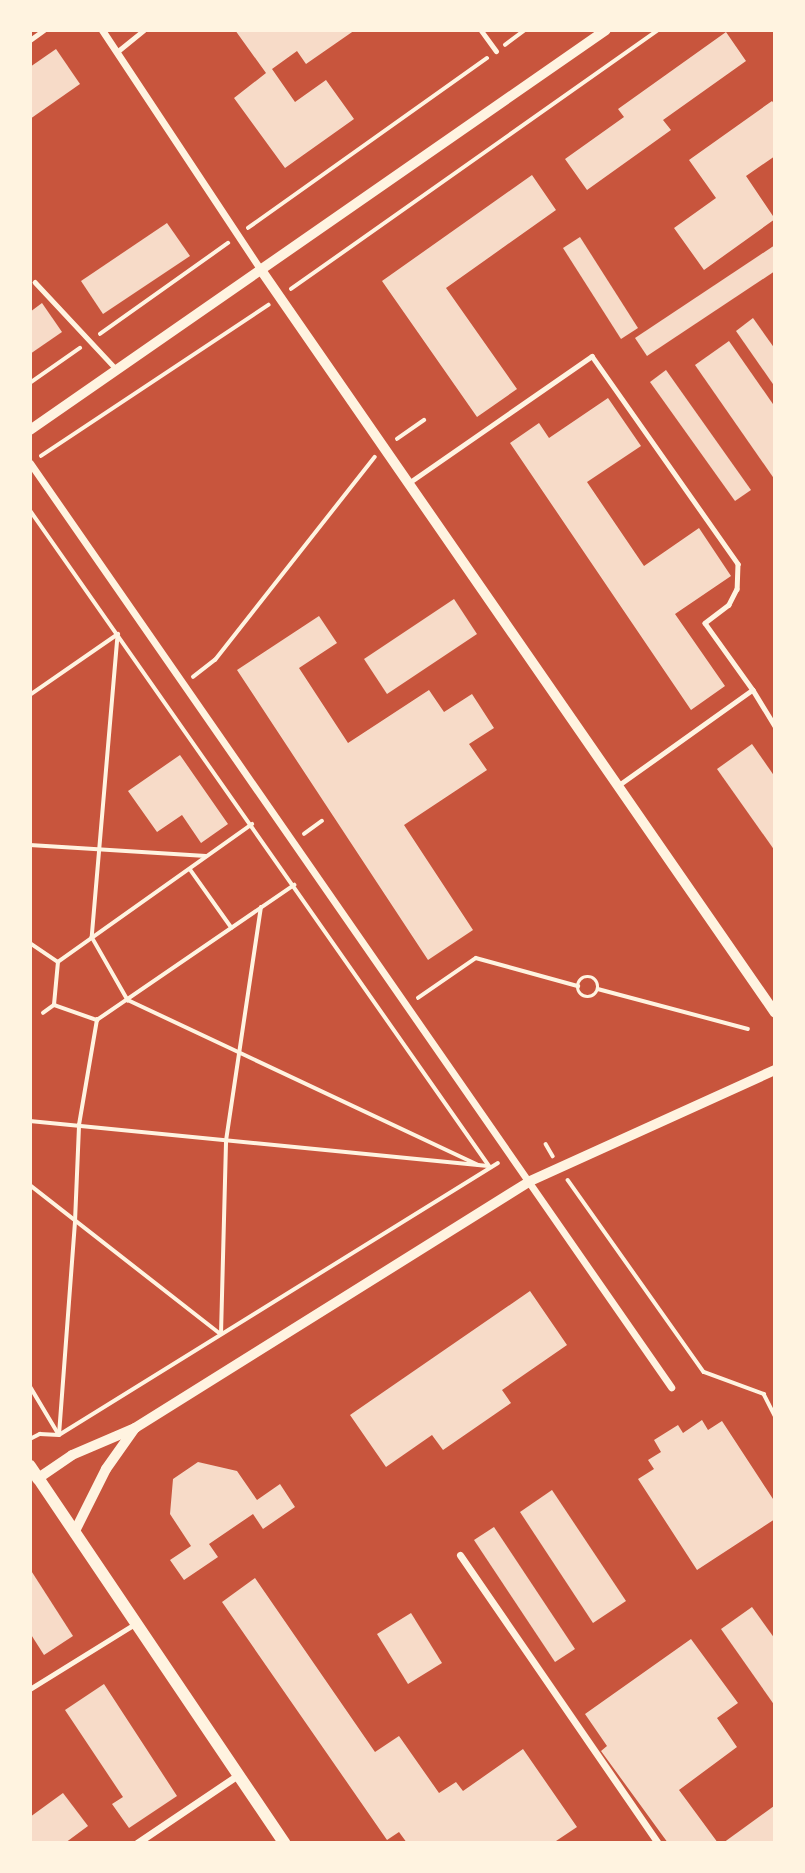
<!DOCTYPE html>
<style>
body{margin:0}
#map{position:relative;width:805px;height:1873px;overflow:hidden;background:#c8553d;font-family:Raleway,sans-serif}
div>[style]{position:absolute}
[style*='--x']{left:calc(var(--x)*1px);top:calc(var(--y)*1px);width:calc(var(--w)*1px);rotate:calc(var(--a)*1deg)}
.building>*{inset:0;background:#f7dbc8}
.path>*{height:3.5px;margin:-1.75px;padding:0 1.75px;transform-origin:1.75px;border-radius:1.75px;background:#fff3e0}
.path>.ring{margin:-1.75px;padding:0;box-sizing:content-box;background:none;border:3.5px solid #fff3e0;border-radius:50%}
.service>*{height:4.5px;margin:-2.25px;padding:0 2.25px;transform-origin:2.25px;border-radius:2.25px;background:#fff3e0}
.minor>*{height:7px;margin:-3.5px;padding:0 3.5px;transform-origin:3.5px;border-radius:3.5px;background:#fff3e0}
.tertiary>*{height:10px;margin:-5px;padding:0 5px;transform-origin:5px;border-radius:5px;background:#fff3e0}
.secondary>*{height:12px;margin:-6px;padding:0 6px;transform-origin:6px;border-radius:6px;background:#fff3e0}
span{translate:-50% -50%;white-space:nowrap;text-align:center;line-height:1.15;-webkit-text-stroke:6px #fff3e0;paint-order:stroke}
.frame{position:absolute;inset:0;border:32px solid #fff3e0;pointer-events:none}
</style>
<div id="map">
<div class="building">
<i style="clip-path:polygon(235px 30px,355px 30px,306px 64px,297px 51px,272px 69px,295px 102px,326px 80px,354px 119px,285px 168px,234px 98px,266px 73px)"></i>
<i style="clip-path:polygon(726px 32px,746px 61px,663px 120px,671px 130px,587px 190px,565px 159px,624px 117px,618px 109px)"></i>
<i style="clip-path:polygon(56px 49px,80px 84px,30px 119px,30px 67px)"></i>
<i style="clip-path:polygon(772px 101px,775px 105px,775px 156px,746px 176px,775px 219px,704px 270px,674px 228px,716px 198px,689px 160px)"></i>
<i style="clip-path:polygon(532px 175px,556px 210px,446px 288px,517px 389px,477px 417px,382px 281px)"></i>
<i style="clip-path:polygon(167px 223px,190px 256px,103px 314px,81px 281px)"></i>
<i style="clip-path:polygon(580px 237px,638px 328px,621px 339px,563px 248px)"></i>
<i style="clip-path:polygon(775px 245px,775px 271px,647px 356px,635px 338px)"></i>
<i style="clip-path:polygon(42px 303px,62px 332px,30px 354px,30px 312px)"></i>
<i style="clip-path:polygon(753px 318px,775px 349px,775px 387px,736px 331px)"></i>
<i style="clip-path:polygon(729px 341px,775px 407px,775px 480px,695px 365px)"></i>
<i style="clip-path:polygon(666px 370px,751px 490px,735px 501px,650px 382px)"></i>
<i style="clip-path:polygon(608px 398px,641px 446px,587px 482px,644px 566px,699px 528px,731px 576px,675px 614px,725px 686px,691px 710px,510px 443px,539px 423px,549px 438px)"></i>
<i style="clip-path:polygon(454px 599px,477px 634px,387px 694px,364px 659px)"></i>
<i style="clip-path:polygon(319px 616px,337px 643px,299px 668px,348px 743px,429px 690px,444px 712px,472px 694px,494px 728px,469px 744px,487px 770px,404px 825px,473px 930px,428px 960px,237px 670px)"></i>
<i style="clip-path:polygon(752px 744px,775px 777px,775px 851px,717px 769px)"></i>
<i style="clip-path:polygon(180px 755px,228px 824px,201px 843px,182px 815px,157px 832px,128px 791px)"></i>
<i style="clip-path:polygon(530px 1291px,567px 1345px,502px 1390px,511px 1403px,443px 1450px,432px 1435px,386px 1467px,350px 1415px)"></i>
<i style="clip-path:polygon(702px 1420px,708px 1430px,722px 1421px,775px 1502px,775px 1519px,697px 1570px,638px 1479px,654px 1469px,648px 1460px,661px 1452px,654px 1440px,678px 1425px,683px 1433px)"></i>
<i style="clip-path:polygon(198px 1462px,237px 1471px,257px 1500px,280px 1484px,295px 1507px,263px 1529px,253px 1514px,209px 1544px,218px 1557px,184px 1580px,170px 1560px,191px 1546px,170px 1514px,173px 1479px)"></i>
<i style="clip-path:polygon(552px 1490px,626px 1601px,593px 1623px,520px 1512px)"></i>
<i style="clip-path:polygon(494px 1527px,575px 1649px,555px 1662px,474px 1540px)"></i>
<i style="clip-path:polygon(30px 1569px,73px 1636px,44px 1655px,30px 1633px)"></i>
<i style="clip-path:polygon(255px 1578px,375px 1752px,399px 1736px,439px 1793px,456px 1782px,463px 1791px,523px 1749px,577px 1827px,553px 1843px,407px 1843px,399px 1832px,387px 1840px,222px 1602px)"></i>
<i style="clip-path:polygon(752px 1607px,775px 1639px,775px 1706px,721px 1629px)"></i>
<i style="clip-path:polygon(411px 1613px,442px 1663px,408px 1684px,377px 1634px)"></i>
<i style="clip-path:polygon(691px 1639px,738px 1703px,717px 1718px,737px 1747px,679px 1790px,718px 1843px,668px 1843px,601px 1751px,607px 1746px,585px 1714px)"></i>
<i style="clip-path:polygon(104px 1684px,177px 1796px,129px 1828px,112px 1804px,123px 1797px,65px 1710px)"></i>
<i style="clip-path:polygon(63px 1793px,88px 1826px,65px 1843px,30px 1843px,30px 1817px)"></i>
<i style="clip-path:polygon(774px 1806px,775px 1843px,723px 1843px)"></i>
</div>
<div class="path">
<i style="--x:505;--y:45;--w:25;--a:-37"></i>
<i style="--x:248;--y:228;--w:293;--a:-35.4"></i>
<i style="--x:291;--y:289;--w:449;--a:-35.2"></i>
<i style="--x:100;--y:334;--w:157;--a:-35.4"></i>
<i style="--x:30;--y:383;--w:61;--a:-35"></i>
<i style="--x:397;--y:439;--w:33;--a:-35"></i>
<i style="--x:41;--y:456;--w:273;--a:-33.6"></i>
<i style="--x:30;--y:510;--w:802;--a:55"></i>
<i style="--x:118;--y:636;--w:302;--a:94.9"></i>
<i style="--x:92;--y:937;--w:73;--a:60.3"></i>
<i style="--x:128;--y:1000;--w:387;--a:25.2"></i>
<i style="--x:193;--y:677;--w:28;--a:-38"></i>
<i style="--x:215;--y:660;--w:258;--a:-51.8"></i>
<i style="--x:30;--y:695;--w:107;--a:-34.7"></i>
<i style="--x:304;--y:834;--w:22;--a:-36"></i>
<i style="--x:30;--y:845;--w:176;--a:3.6"></i>
<i style="--x:190;--y:869;--w:72;--a:54.6"></i>
<i style="--x:30;--y:943;--w:32;--a:34"></i>
<i class="ring" style="left:578px;top:977px;width:16.5px;height:16.5px"></i>
<i style="--x:598;--y:989;--w:155;--a:14.9"></i>
<i style="--x:418;--y:998;--w:70;--a:-34.6"></i>
<i style="--x:476;--y:958;--w:106;--a:15.4"></i>
<i style="--x:54;--y:1005;--w:46;--a:19.2"></i>
<i style="--x:97;--y:1020;--w:239;--a:-34.4"></i>
<i style="--x:54;--y:1005;--w:43;--a:-84.7"></i>
<i style="--x:58;--y:962;--w:238;--a:-35.4"></i>
<i style="--x:43;--y:1013;--w:14;--a:-36"></i>
<i style="--x:30;--y:1121;--w:460;--a:5.6"></i>
<i style="--x:546;--y:1144;--w:14;--a:60"></i>
<i style="--x:568;--y:1180;--w:235;--a:54.7"></i>
<i style="--x:704;--y:1372;--w:64;--a:20.1"></i>
<i style="--x:764;--y:1394;--w:25;--a:63"></i>
<i style="--x:30;--y:1185;--w:242;--a:38"></i>
<i style="--x:221;--y:1334;--w:193;--a:-88.5"></i>
<i style="--x:226;--y:1141;--w:236;--a:-81.5"></i>
<i style="--x:30;--y:1386;--w:55;--a:59.2"></i>
<i style="--x:59;--y:1435;--w:214;--a:-85.7"></i>
<i style="--x:75;--y:1222;--w:97;--a:-87.6"></i>
<i style="--x:79;--y:1125;--w:107;--a:-80.3"></i>
<i style="--x:30;--y:1439;--w:11;--a:-27"></i>
<i style="--x:40;--y:1434;--w:19;--a:3"></i>
<i style="--x:59;--y:1435;--w:516;--a:-31.78"></i>
</div>
<div class="service">
<i style="--x:481;--y:30;--w:26;--a:54"></i>
<i style="--x:30;--y:40;--w:17;--a:-36"></i>
<i style="--x:118;--y:51;--w:33;--a:-39"></i>
<i style="--x:35;--y:282;--w:119;--a:47"></i>
<i style="--x:410;--y:482;--w:221;--a:-34.7"></i>
<i style="--x:592;--y:356;--w:254;--a:54.9"></i>
<i style="--x:738;--y:564;--w:25;--a:92"></i>
<i style="--x:737;--y:589;--w:18;--a:117"></i>
<i style="--x:729;--y:605;--w:30;--a:143"></i>
<i style="--x:705;--y:623;--w:82;--a:54.4"></i>
<i style="--x:753;--y:690;--w:167;--a:144.5"></i>
<i style="--x:753;--y:690;--w:42;--a:58.6"></i>
<i style="--x:30;--y:1689;--w:123;--a:-31.8"></i>
</div>
<div class="minor">
<i style="--x:102;--y:30;--w:288;--a:56.5"></i>
<i style="--x:30;--y:463;--w:1125;--a:55.25"></i>
<i style="--x:460;--y:1555;--w:349;--a:55.5"></i>
<i style="--x:137;--y:1843;--w:122;--a:-34"></i>
</div>
<div class="tertiary">
<i style="--x:261;--y:270;--w:903;--a:55.32"></i>
<i style="--x:30;--y:430;--w:701;--a:-34.78"></i>
<i style="--x:37;--y:1479;--w:42;--a:-34.4"></i>
<i style="--x:72;--y:1455;--w:69;--a:-23.2"></i>
<i style="--x:135;--y:1428;--w:464;--a:-32"></i>
<i style="--x:528;--y:1182;--w:271;--a:-24.4"></i>
<i style="--x:75;--y:1531;--w:69;--a:-63.4"></i>
<i style="--x:106;--y:1469;--w:50;--a:-54.7"></i>
</div>
<div class="secondary">
<i style="--x:30;--y:1466;--w:455;--a:56"></i>
</div>
<div class="frame"></div>
</div>
